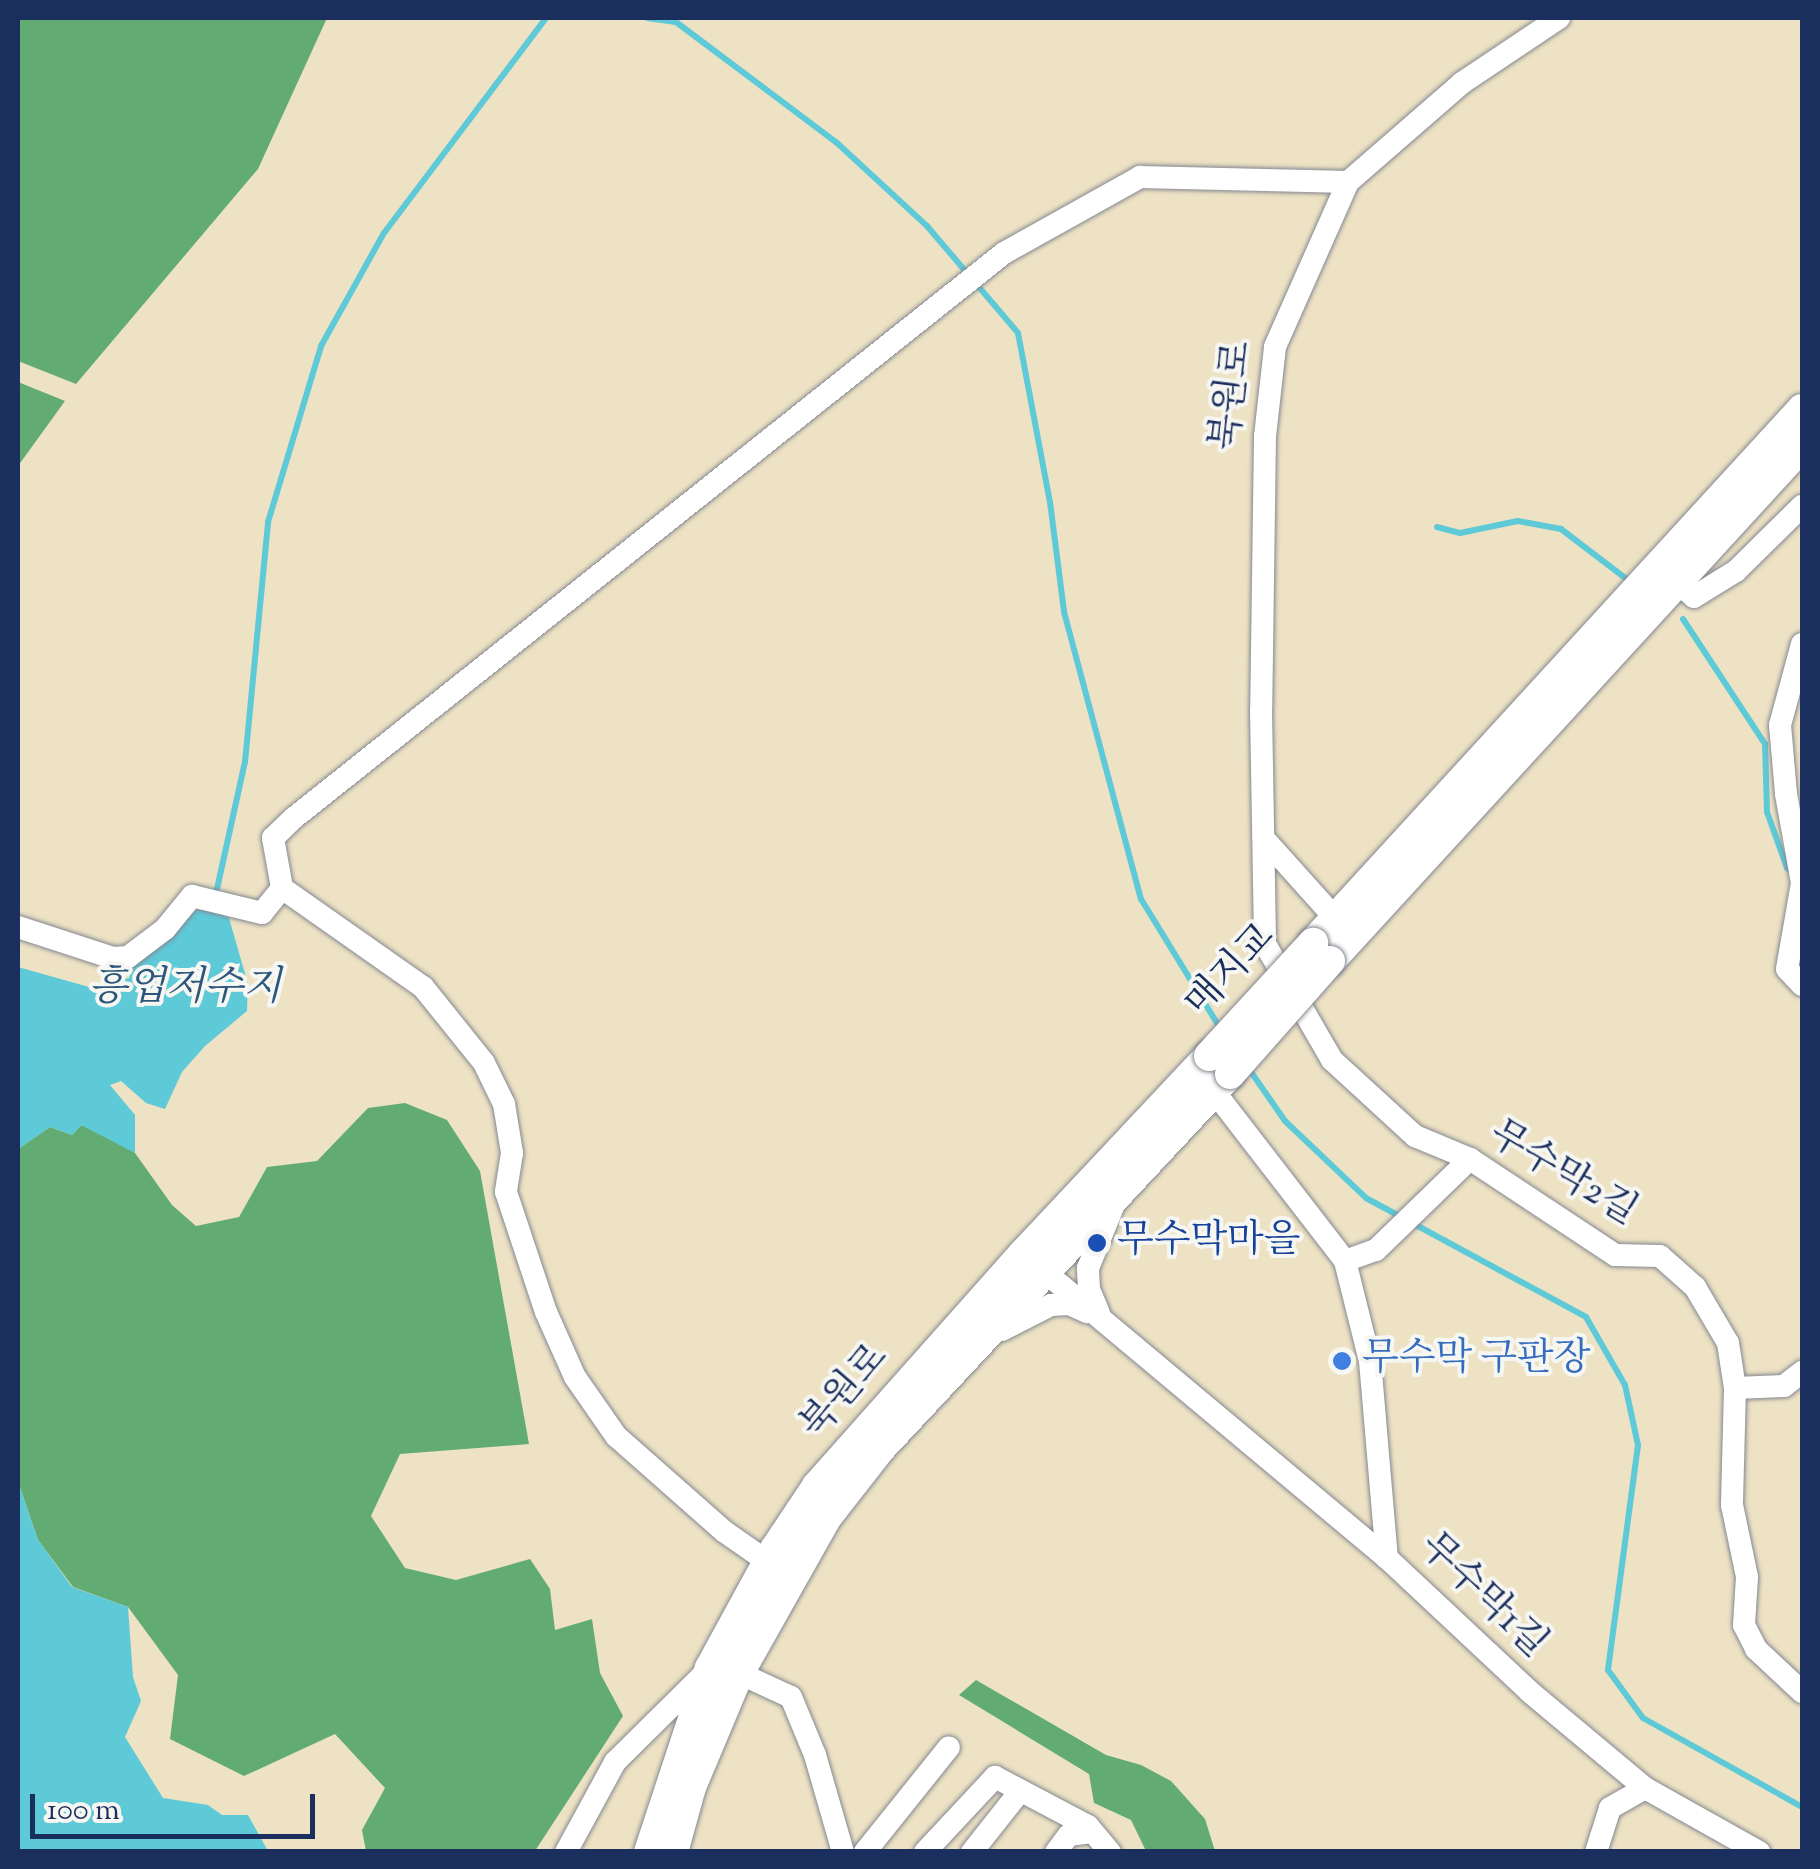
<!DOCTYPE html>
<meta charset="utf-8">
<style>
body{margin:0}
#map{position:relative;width:1820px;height:1869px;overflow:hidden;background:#eee2c4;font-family:"Sorts Mill Goudy","Noto Serif KR",serif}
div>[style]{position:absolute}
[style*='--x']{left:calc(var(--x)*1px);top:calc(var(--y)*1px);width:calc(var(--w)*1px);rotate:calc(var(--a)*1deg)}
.forest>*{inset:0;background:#62ac74}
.water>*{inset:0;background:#5ec9d7}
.stream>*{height:6px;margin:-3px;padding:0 3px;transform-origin:3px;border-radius:3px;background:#5ec9d7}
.roads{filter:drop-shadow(0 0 2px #848891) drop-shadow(0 0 2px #848891)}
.minor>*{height:22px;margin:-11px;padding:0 11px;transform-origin:11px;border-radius:11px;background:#fff}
.major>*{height:30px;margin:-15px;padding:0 15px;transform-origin:15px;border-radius:15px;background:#fff}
.bridges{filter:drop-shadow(0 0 2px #848891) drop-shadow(0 0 2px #848891)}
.major-bridge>*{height:30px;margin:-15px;padding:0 15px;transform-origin:15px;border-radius:15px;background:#fff}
.dots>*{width:28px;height:28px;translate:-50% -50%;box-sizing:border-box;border:5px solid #f6f6f2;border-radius:50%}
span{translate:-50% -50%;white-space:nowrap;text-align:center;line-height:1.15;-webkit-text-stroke:8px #f6f6f2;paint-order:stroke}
.street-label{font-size:38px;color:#1b2f5e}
.transit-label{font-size:38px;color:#164399}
.left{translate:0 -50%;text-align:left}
.shop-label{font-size:38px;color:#366cbe}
.water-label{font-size:40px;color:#2c567c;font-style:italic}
.frame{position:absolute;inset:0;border:20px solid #1b2f5e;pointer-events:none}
.scale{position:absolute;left:30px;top:1794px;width:285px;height:45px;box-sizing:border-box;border:5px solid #1b2f5e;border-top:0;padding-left:12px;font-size:30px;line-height:35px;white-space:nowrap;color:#1b2f5e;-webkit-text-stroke:8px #f6f6f2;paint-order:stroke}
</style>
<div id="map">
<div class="forest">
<i style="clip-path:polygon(18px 18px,327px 18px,258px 169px,76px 384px,18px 361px)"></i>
<i style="clip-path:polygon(18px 382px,65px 401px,18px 466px)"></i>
<i style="clip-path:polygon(405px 1103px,447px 1120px,480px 1171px,529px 1444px,400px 1454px,371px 1516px,405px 1568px,456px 1580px,530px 1559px,550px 1589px,555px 1630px,592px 1619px,600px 1673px,623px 1716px,535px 1851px,366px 1851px,362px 1830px,385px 1788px,335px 1734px,244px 1776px,170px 1739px,178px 1675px,128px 1607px,73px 1587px,38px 1540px,18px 1482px,18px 1149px,50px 1127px,72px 1135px,81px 1125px,102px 1132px,135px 1153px,172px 1205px,196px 1226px,239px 1217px,267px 1167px,317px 1161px,368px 1108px)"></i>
<i style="clip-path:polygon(976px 1680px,1106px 1755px,1141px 1765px,1171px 1781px,1205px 1819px,1215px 1851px,1146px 1851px,1131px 1820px,1094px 1803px,1089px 1774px,959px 1695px)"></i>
</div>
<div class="water">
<i style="clip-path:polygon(213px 909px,229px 918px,248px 984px,247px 1011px,205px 1046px,182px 1072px,165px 1109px,146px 1103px,121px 1081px,110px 1085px,135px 1115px,135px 1153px,81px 1125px,72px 1135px,50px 1127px,18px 1149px,18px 967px,89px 987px,129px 978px,135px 957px,196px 910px)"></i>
<i style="clip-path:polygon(18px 1482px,38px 1540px,72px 1587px,128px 1607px,133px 1677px,141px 1701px,125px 1737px,163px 1798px,208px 1805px,222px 1815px,248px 1815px,268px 1851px,18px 1851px)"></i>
</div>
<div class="stream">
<i style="--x:647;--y:18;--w:29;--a:8"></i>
<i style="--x:676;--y:22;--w:200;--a:36.9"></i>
<i style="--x:836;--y:142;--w:124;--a:42.7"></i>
<i style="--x:927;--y:226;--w:140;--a:49.6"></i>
<i style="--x:1018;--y:333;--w:172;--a:79.3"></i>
<i style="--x:1050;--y:502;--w:111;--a:82.7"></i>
<i style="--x:1064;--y:612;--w:297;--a:75"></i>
<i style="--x:1141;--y:899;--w:155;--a:58.5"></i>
<i style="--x:1437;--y:527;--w:24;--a:15"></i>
<i style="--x:1460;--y:533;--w:59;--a:-11.7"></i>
<i style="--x:1518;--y:521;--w:44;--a:10.5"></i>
<i style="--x:1561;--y:529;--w:86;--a:37.4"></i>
<i style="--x:1683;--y:619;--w:149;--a:56.7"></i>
<i style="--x:1765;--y:744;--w:68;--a:88.3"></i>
<i style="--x:1767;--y:812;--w:59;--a:70.3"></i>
<i style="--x:1787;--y:868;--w:7;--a:34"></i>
<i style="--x:215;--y:898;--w:139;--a:-77.6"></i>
<i style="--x:245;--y:762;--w:241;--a:-84.5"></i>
<i style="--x:268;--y:522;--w:184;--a:-73.2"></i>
<i style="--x:321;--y:346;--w:129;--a:-60.9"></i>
<i style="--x:384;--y:233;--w:269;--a:-53"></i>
<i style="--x:1249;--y:1069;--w:63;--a:55.3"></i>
<i style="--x:1285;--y:1121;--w:112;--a:43.5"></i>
<i style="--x:1366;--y:1198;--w:250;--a:28.4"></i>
<i style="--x:1586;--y:1317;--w:78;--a:60.2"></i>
<i style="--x:1625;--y:1385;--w:61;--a:77.8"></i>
<i style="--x:1638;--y:1445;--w:227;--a:97.6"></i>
<i style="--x:1608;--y:1670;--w:59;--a:53.9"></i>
<i style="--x:1643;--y:1718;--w:182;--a:29.2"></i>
</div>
<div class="roads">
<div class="minor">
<i style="--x:1559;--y:18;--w:117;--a:146.2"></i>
<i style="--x:1462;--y:83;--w:151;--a:139"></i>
<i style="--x:1348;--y:182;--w:180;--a:113.9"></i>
<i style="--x:1275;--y:347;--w:90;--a:96.4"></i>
<i style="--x:1265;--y:436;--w:274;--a:90.8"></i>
<i style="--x:1261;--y:710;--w:234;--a:89"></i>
<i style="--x:1265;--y:944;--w:134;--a:60"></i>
<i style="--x:1332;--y:1060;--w:113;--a:42.5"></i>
<i style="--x:1415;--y:1136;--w:60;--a:22.7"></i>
<i style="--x:1470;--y:1159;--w:174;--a:33.5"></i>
<i style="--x:1615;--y:1255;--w:45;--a:1.3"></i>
<i style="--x:1660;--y:1256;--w:47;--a:41.5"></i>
<i style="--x:1695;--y:1287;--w:65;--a:59.5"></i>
<i style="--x:1728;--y:1343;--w:46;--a:81.2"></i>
<i style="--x:1735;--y:1388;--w:117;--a:91.5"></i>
<i style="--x:1732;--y:1505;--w:74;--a:78.2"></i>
<i style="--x:1747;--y:1577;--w:48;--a:93.6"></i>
<i style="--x:1744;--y:1625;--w:27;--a:63"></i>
<i style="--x:1756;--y:1649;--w:63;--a:43.1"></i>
<i style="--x:1678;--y:583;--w:21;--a:41"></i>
<i style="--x:1694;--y:597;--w:49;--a:-31.8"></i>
<i style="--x:1736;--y:571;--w:93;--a:-44.6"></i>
<i style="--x:1802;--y:644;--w:84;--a:105.2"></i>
<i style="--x:1780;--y:725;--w:69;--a:85"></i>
<i style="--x:1786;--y:794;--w:90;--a:79.8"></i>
<i style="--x:1802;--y:883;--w:87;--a:99.9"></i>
<i style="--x:1787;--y:969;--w:22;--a:47"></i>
<i style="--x:1266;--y:841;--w:117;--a:48.1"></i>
<i style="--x:282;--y:888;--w:172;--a:35.1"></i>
<i style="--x:423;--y:987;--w:97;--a:51.2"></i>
<i style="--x:484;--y:1063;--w:46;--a:64"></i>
<i style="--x:504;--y:1104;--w:50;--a:80.7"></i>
<i style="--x:512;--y:1153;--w:39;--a:99"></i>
<i style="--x:506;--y:1192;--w:126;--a:71.6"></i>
<i style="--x:546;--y:1312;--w:71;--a:66"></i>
<i style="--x:575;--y:1377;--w:72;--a:55.2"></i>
<i style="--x:616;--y:1436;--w:145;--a:41.4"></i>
<i style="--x:725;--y:1532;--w:52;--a:34.9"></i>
<i style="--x:18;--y:927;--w:100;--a:18.1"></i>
<i style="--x:113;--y:958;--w:15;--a:-4"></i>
<i style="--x:128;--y:957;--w:46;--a:-37.1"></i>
<i style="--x:165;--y:929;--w:43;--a:-50.7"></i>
<i style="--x:192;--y:896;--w:72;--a:13.7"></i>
<i style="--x:262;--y:913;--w:32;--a:-51"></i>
<i style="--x:282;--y:888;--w:51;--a:-100.2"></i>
<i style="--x:273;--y:838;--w:30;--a:-44"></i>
<i style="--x:295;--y:817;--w:906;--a:-38.5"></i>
<i style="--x:1004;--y:253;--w:156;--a:-29.2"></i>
<i style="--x:1140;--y:177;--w:208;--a:1.4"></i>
<i style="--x:1213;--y:1090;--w:216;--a:52.3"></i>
<i style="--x:1345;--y:1261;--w:103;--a:76"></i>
<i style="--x:1370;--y:1361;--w:198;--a:85.1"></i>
<i style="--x:1345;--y:1261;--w:33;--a:-20"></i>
<i style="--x:1376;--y:1250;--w:131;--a:-44.1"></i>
<i style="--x:1033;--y:1262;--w:461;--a:39.9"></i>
<i style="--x:1387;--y:1558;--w:196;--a:43.1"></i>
<i style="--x:1530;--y:1692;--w:150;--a:39.9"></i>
<i style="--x:1645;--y:1788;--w:131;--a:29.3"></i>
<i style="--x:1099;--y:1313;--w:26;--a:-113"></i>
<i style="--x:1089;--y:1289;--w:21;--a:-93"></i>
<i style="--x:1088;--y:1268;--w:66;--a:-67.7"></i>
<i style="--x:1002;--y:1330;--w:55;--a:-27"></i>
<i style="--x:1051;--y:1305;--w:18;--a:-3"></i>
<i style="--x:1069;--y:1304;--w:20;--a:24"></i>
<i style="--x:1735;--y:1388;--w:49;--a:-2.3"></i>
<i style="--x:1784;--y:1386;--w:23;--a:-38"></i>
<i style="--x:739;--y:1673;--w:57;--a:24.8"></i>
<i style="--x:791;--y:1697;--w:63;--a:67.5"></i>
<i style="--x:815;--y:1755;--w:101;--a:73.9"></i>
<i style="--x:566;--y:1852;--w:102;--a:-61.4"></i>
<i style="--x:615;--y:1762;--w:134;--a:-44.7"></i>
<i style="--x:865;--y:1852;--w:134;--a:-51.3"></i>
<i style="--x:925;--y:1852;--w:103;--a:-47"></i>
<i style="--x:995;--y:1777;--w:105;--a:27.8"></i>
<i style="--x:1088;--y:1826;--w:34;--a:50"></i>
<i style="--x:972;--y:1852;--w:73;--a:-51.7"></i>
<i style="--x:1056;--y:1852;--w:21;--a:-53"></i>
<i style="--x:1069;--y:1835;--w:17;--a:-7"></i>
<i style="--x:1596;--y:1852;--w:46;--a:-72.3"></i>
<i style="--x:1610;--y:1808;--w:40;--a:-29.7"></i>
</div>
<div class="major">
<i style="--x:1313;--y:943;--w:724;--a:-47.52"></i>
<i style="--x:1330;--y:961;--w:699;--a:-47.49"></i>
<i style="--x:649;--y:1852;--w:194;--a:-71.7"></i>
<i style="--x:710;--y:1668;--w:136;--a:-61.4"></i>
<i style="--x:775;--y:1549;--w:76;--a:-56.3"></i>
<i style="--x:817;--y:1486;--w:310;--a:-48.4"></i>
<i style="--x:1023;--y:1254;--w:272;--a:-46.8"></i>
<i style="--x:673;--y:1852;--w:67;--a:-74.5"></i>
<i style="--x:691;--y:1787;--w:124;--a:-67.2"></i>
<i style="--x:739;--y:1673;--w:179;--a:-60.6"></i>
<i style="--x:827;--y:1517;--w:88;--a:-52"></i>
<i style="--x:881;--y:1448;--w:512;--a:-46.98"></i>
</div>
</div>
<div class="bridges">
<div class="major-bridge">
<i style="--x:1209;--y:1056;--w:154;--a:-47.4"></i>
<i style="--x:1230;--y:1074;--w:151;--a:-48.5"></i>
</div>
</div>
<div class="dots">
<i style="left:1097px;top:1243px;background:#1a4fb4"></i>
<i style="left:1342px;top:1361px;background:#3f7fe0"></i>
</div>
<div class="street-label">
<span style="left:1234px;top:396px;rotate:-83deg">북원로</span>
<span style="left:1232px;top:972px;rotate:-47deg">매지교</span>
<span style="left:1562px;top:1175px;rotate:31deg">무수막2길</span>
<span style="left:846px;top:1393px;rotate:-49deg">북원로</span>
<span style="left:1482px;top:1597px;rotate:44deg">무수막1길</span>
</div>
<div class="transit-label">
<span class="left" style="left:1117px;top:1243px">무수막마을</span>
</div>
<div class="shop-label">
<span class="left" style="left:1362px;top:1361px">무수막 구판장</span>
</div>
<div class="water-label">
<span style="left:185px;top:990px">흥업저수지</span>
</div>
<div class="frame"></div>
<div class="scale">100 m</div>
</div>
